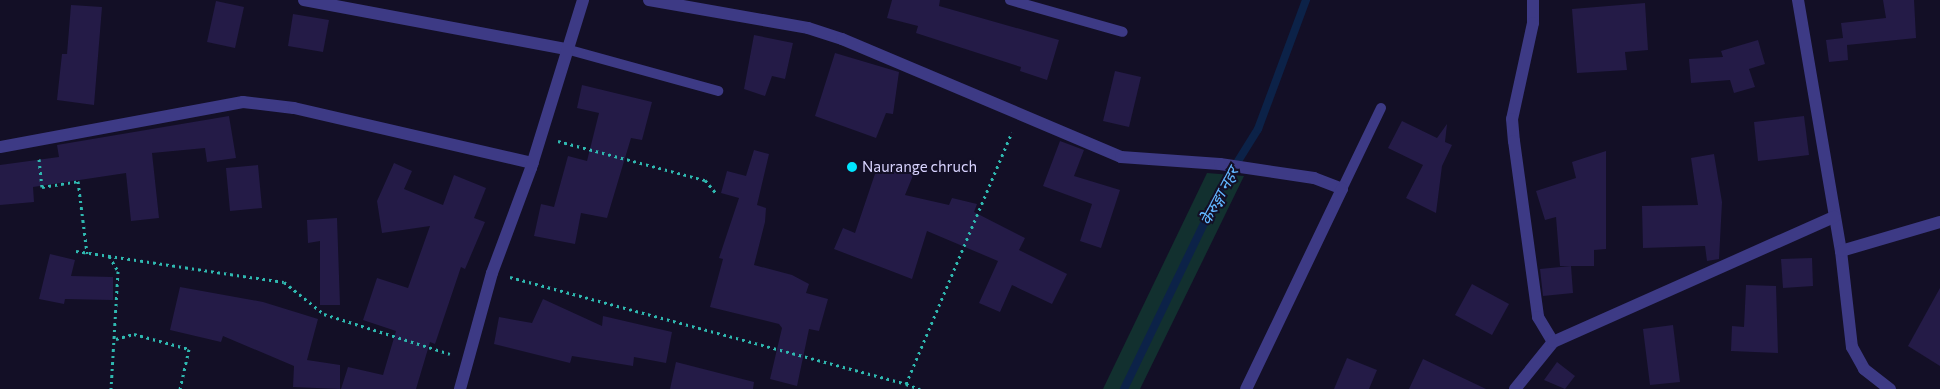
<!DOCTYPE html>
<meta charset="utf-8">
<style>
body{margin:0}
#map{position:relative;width:1940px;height:389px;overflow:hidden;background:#130f26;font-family:Commissioner,"Noto Sans Devanagari",sans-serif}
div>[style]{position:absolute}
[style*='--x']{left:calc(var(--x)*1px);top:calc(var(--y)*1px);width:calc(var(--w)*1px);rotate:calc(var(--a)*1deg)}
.green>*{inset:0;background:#12302f}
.stream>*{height:8px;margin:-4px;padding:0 4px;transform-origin:4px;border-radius:4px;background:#0c2248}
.building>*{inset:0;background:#241b47}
.path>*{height:3px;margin-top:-1.5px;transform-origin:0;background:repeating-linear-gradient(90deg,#2fb8b0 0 2.5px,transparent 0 6.5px)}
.service>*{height:10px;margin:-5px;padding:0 5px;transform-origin:5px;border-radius:5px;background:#3d3a85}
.minor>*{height:12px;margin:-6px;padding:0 6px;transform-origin:6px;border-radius:6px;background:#3d3a85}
.dots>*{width:14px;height:14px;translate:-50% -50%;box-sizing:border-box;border:2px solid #130f26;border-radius:50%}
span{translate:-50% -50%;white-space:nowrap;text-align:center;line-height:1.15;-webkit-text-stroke:4px #130f26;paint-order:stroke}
.poi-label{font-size:15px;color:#d9d4ff}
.left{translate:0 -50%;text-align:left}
.water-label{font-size:16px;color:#62b6ff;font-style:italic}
</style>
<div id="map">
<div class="green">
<i style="clip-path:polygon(1207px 173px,1244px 176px,1140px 389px,1103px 389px)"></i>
</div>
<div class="stream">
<i style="--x:1124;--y:389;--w:221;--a:-64.2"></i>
<i style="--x:1220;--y:190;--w:72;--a:-58.1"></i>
<i style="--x:1258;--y:129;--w:138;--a:-69.6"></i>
</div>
<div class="building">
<i style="clip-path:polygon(892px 0,940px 0,939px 6px,1059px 40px,1047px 80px,1020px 71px,1021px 67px,916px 33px,918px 26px,887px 18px)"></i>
<i style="clip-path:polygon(1883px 0,1914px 0,1916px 38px,1847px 45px,1848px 60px,1829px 62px,1826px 40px,1843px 38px,1841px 23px,1886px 18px)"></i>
<i style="clip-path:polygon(216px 1px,244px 7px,235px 48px,207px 42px)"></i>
<i style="clip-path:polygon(1645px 3px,1648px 50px,1625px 52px,1627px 70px,1577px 73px,1572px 9px)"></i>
<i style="clip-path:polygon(71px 5px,102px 7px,94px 105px,57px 100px,62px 54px,67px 54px)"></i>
<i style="clip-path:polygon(293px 14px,329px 20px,323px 52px,288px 46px)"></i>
<i style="clip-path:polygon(754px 35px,793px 43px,785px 79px,772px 76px,765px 96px,744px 89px)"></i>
<i style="clip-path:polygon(1758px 40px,1765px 64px,1749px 69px,1755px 87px,1734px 93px,1730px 80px,1691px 83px,1689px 59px,1723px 57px,1721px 51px)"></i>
<i style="clip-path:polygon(835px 53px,899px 72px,893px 114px,886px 113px,876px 138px,815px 116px)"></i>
<i style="clip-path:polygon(1115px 71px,1141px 77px,1129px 127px,1103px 121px)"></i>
<i style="clip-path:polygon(582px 85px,652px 102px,642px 140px,631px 138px,607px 218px,581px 213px,575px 244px,534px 236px,541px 204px,554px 207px,568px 156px,587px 161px,599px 113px,577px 108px)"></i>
<i style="clip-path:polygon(229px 116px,236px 158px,207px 162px,205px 148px,152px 153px,159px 218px,131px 221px,126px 173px,33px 187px,34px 202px,0 205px,0 165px,59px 157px,57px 145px)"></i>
<i style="clip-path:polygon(1804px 116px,1809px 155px,1758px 161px,1754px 122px)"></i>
<i style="clip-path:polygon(1402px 121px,1437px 138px,1447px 124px,1445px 142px,1452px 145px,1442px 166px,1436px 213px,1406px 198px,1423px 165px,1388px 148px)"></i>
<i style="clip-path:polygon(1060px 141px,1084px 150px,1074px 176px,1120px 190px,1101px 248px,1080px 241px,1092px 204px,1043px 186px)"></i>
<i style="clip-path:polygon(754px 150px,769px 154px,757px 205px,766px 208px,765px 222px,754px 265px,792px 275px,809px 284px,806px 293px,828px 299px,819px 331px,809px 329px,797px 386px,770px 379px,782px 328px,779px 324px,710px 307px,723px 259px,719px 258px,739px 198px,721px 193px,727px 171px,746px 176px)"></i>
<i style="clip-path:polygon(1606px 151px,1606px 249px,1594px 250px,1594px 266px,1560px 266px,1556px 217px,1545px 220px,1536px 191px,1576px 178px,1572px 162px)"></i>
<i style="clip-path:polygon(1714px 154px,1722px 202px,1719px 259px,1707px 261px,1705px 246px,1643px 248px,1642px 206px,1698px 205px,1691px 158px)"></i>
<i style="clip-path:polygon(394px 163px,412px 171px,404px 189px,443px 205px,454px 175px,486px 188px,474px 218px,485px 222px,465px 269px,461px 267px,435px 344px,430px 342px,416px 389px,341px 389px,348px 367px,383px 375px,396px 331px,363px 320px,377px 278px,408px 288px,430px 226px,382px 233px,377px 201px)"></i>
<i style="clip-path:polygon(258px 165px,262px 208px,230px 211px,226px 168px)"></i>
<i style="clip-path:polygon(878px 165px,914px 173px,905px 195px,949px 205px,952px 198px,977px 204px,974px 212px,1025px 238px,1019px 250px,1067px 274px,1052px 304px,1012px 285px,1000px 312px,979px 303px,998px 261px,927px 231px,912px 279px,834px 249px,843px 228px,855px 233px)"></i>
<i style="clip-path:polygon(337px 218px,340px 305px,320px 305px,320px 241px,308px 243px,307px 220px)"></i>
<i style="clip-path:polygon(50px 254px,75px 260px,71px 276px,113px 277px,113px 300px,65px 299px,64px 304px,39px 299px)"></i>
<i style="clip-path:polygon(1812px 258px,1813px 286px,1783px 288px,1781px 259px)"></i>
<i style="clip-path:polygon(1571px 266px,1573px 293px,1543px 296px,1540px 269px)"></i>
<i style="clip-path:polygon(1472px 284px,1509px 304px,1492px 335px,1455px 315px)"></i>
<i style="clip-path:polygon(1746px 285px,1776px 286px,1778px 353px,1731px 351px,1732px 326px,1744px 327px)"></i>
<i style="clip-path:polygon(180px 287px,263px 302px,318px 319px,307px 360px,340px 365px,340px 389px,293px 387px,294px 366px,223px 336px,221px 342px,170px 330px)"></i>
<i style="clip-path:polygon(1940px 288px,1940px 366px,1908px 346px)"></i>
<i style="clip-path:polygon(543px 299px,602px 326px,603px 316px,672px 332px,666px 363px,634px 357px,633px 366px,572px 356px,570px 363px,494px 344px,499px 317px,532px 323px)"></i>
<i style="clip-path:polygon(1673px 325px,1680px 382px,1650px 385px,1643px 329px)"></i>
<i style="clip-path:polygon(1347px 358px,1377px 370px,1369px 389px,1334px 389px)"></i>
<i style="clip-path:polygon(1423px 359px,1486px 389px,1409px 389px)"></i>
<i style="clip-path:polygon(676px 362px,754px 382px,753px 389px,670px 389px)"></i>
<i style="clip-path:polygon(1557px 362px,1575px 376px,1565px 389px,1544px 380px)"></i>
</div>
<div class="path">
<i style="--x:558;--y:141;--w:152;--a:14.9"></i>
<i style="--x:705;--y:180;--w:16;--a:50"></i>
<i style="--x:39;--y:159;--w:28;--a:84"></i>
<i style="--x:42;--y:187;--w:36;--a:-9"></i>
<i style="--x:78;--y:181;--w:73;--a:82.9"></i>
<i style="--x:76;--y:251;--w:210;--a:8.5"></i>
<i style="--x:284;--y:282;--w:51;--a:38.7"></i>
<i style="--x:324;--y:314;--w:132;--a:17.6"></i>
<i style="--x:109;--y:256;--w:17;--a:59"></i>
<i style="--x:118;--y:271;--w:118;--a:93.4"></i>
<i style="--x:510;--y:277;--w:410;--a:15.1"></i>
<i style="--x:906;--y:384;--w:273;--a:-67.2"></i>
<i style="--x:116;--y:339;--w:19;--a:-16"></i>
<i style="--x:134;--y:334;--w:57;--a:15.3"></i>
<i style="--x:189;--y:349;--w:41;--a:102.7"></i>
<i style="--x:906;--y:384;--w:15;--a:20"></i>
</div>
<div class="service">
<i style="--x:1010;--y:0;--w:117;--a:15.8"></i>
<i style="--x:566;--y:49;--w:158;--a:15.4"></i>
<i style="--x:1342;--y:189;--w:90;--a:-64.3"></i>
</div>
<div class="minor">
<i style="--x:304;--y:0;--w:267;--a:10.6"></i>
<i style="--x:649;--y:0;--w:161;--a:10"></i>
<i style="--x:808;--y:28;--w:36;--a:18"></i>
<i style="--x:842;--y:39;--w:303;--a:22.9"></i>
<i style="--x:1121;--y:157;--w:99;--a:4"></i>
<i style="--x:1220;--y:164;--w:95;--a:8.5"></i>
<i style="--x:1314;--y:178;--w:30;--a:21"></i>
<i style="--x:1342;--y:189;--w:222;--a:115.6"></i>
<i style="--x:1533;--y:0;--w:23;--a:90"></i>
<i style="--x:1533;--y:23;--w:98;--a:102.3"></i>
<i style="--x:1512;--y:119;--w:22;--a:85"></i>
<i style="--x:1514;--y:141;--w:178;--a:82.2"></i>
<i style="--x:1538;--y:317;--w:29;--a:59"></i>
<i style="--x:1798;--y:0;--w:255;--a:80.3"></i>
<i style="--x:1841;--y:251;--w:97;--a:83.5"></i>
<i style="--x:1852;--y:347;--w:25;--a:61"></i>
<i style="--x:1864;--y:369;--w:33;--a:38"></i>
<i style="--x:0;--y:147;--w:247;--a:-10.5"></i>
<i style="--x:243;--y:102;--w:51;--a:6.7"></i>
<i style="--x:294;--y:108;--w:245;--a:13"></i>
<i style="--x:1841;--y:251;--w:103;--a:-16.3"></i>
<i style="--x:460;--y:389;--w:120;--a:-74.6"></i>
<i style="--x:492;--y:273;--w:112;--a:-69.6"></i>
<i style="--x:531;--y:168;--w:176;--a:-72.8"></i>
<i style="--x:1515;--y:389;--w:60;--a:-51"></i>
<i style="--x:1553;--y:342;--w:308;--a:-24"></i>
</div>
<div class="dots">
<i style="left:852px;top:167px;background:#00e5ff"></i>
</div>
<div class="poi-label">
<span class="left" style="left:862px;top:167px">Naurange chruch</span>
</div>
<div class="water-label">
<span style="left:1219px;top:196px;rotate:-62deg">केेरुङ्गा नहर</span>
</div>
</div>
